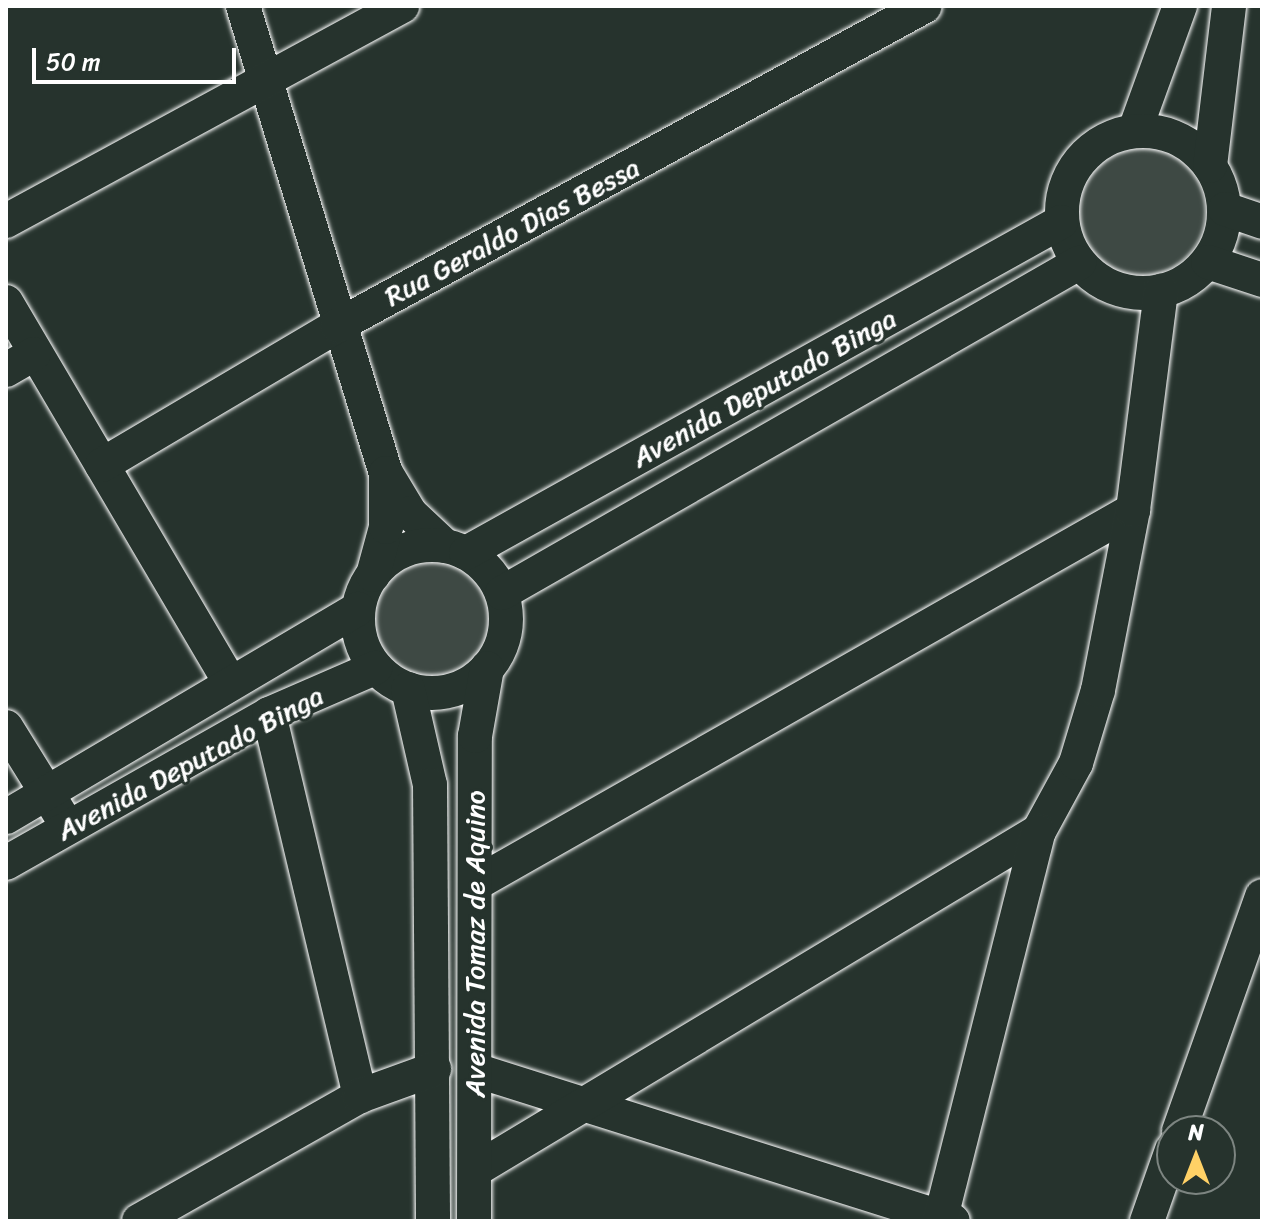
<!DOCTYPE html>
<style>
body{margin:0}
#map{position:relative;width:1268px;height:1227px;overflow:hidden;background:#26332d;font-family:Sriracha,sans-serif}
div>[style]{position:absolute}
[style*='--x']{left:calc(var(--x)*1px);top:calc(var(--y)*1px);width:calc(var(--w)*1px);rotate:calc(var(--a)*1deg)}
.green>*{inset:0;background:#3e4944}
.round{border-radius:50%}
.roads{filter:drop-shadow(0 0 2px #fff) drop-shadow(0 0 2px #fff)}
.minor>*{height:34px;margin:-17px;padding:0 17px;transform-origin:17px;border-radius:17px;background:#26332d}
.minor>.ring{margin:-17px;padding:0;box-sizing:content-box;background:none;border:34px solid #26332d;border-radius:50%}
span{translate:-50% -50%;white-space:nowrap;text-align:center;line-height:1.15;-webkit-text-stroke:6px #26332d;paint-order:stroke}
.street-label{font-size:28px;color:#fff}
.frame{position:absolute;inset:0;border:8px solid #fff;pointer-events:none}
.north{position:absolute;left:1156px;top:1115px;width:80px;height:80px;box-sizing:border-box;background:#26332d;border:2px solid #7d8581;border-radius:50%;rotate:0deg;font-size:22px;font-weight:700;line-height:32px;text-align:center;color:#fff}
.north::after{content:'';display:block;margin:auto;width:28px;height:36px;background:#ffd166;clip-path:polygon(50% 0,100% 100%,50% 72%,0 100%)}
.scale{position:absolute;left:32px;top:48px;width:204px;height:36px;box-sizing:border-box;border:4px solid #fff;border-top:0;padding-left:10px;font-size:24px;line-height:28px;white-space:nowrap;color:#fff;-webkit-text-stroke:6px #26332d;paint-order:stroke}
</style>
<div id="map">
<div class="green">
<i class="round" style="left:1075px;top:146px;width:130px;height:130px"></i>
<i class="round" style="left:369px;top:555px;width:130px;height:130px"></i>
</div>
<div class="roads">
<div class="minor">
<i style="--x:243;--y:6;--w:488;--a:73"></i>
<i style="--x:386;--y:473;--w:47;--a:59"></i>
<i style="--x:410;--y:513;--w:48;--a:43.3"></i>
<i style="--x:1135;--y:130;--w:132;--a:-70.1"></i>
<i class="ring" style="left:1062px;top:131px;width:128px;height:128px"></i>
<i style="--x:1210;--y:166;--w:161;--a:-83.2"></i>
<i style="--x:1225;--y:209;--w:39;--a:19"></i>
<i style="--x:6;--y:221;--w:451;--a:-28.5"></i>
<i style="--x:1208;--y:262;--w:57;--a:18.4"></i>
<i style="--x:6;--y:302;--w:442;--a:59.5"></i>
<i style="--x:6;--y:370;--w:32;--a:-30"></i>
<i style="--x:102;--y:465;--w:273;--a:-30.6"></i>
<i style="--x:337;--y:326;--w:669;--a:-28.56"></i>
<i class="ring" style="left:358px;top:545px;width:114px;height:114px"></i>
<i style="--x:466;--y:553;--w:681;--a:-29.09"></i>
<i style="--x:373;--y:575;--w:50;--a:-74.8"></i>
<i style="--x:386;--y:527;--w:54;--a:-90"></i>
<i style="--x:502;--y:593;--w:665;--a:-29.77"></i>
<i style="--x:408;--y:689;--w:98;--a:77.1"></i>
<i style="--x:430;--y:785;--w:436;--a:89.6"></i>
<i style="--x:269;--y:714;--w:393;--a:76.6"></i>
<i style="--x:6;--y:727;--w:102;--a:58.2"></i>
<i style="--x:6;--y:817;--w:409;--a:-30.6"></i>
<i style="--x:6;--y:863;--w:302;--a:-29.5"></i>
<i style="--x:269;--y:714;--w:116;--a:-23.5"></i>
<i style="--x:475;--y:884;--w:757;--a:-29.61"></i>
<i style="--x:475;--y:1070;--w:501;--a:17.53"></i>
<i style="--x:1179;--y:1131;--w:249;--a:-70.5"></i>
<i style="--x:475;--y:1170;--w:658;--a:-31.01"></i>
<i style="--x:1039;--y:831;--w:77;--a:-61.4"></i>
<i style="--x:1076;--y:763;--w:76;--a:-73.2"></i>
<i style="--x:1098;--y:690;--w:183;--a:-79"></i>
<i style="--x:1133;--y:510;--w:221;--a:-82.7"></i>
<i style="--x:139;--y:1221;--w:254;--a:-29.5"></i>
<i style="--x:360;--y:1096;--w:79;--a:-20"></i>
<i style="--x:474;--y:1221;--w:485;--a:-89.9"></i>
<i style="--x:475;--y:736;--w:69;--a:-80"></i>
<i style="--x:940;--y:1221;--w:402;--a:-75.8"></i>
<i style="--x:1147;--y:1221;--w:75;--a:-70.6"></i>
</div>
</div>
<div class="street-label">
<span style="left:512px;top:232px;rotate:-28deg">Rua Geraldo Dias Bessa</span>
<span style="left:764px;top:388px;rotate:-29deg">Avenida Deputado Binga</span>
<span style="left:190px;top:763px;rotate:-28deg">Avenida Deputado Binga</span>
<span style="left:475px;top:944px;rotate:-90deg">Avenida Tomaz de Aquino</span>
</div>
<div class="frame"></div>
<div class="north">N</div>
<div class="scale">50 m</div>
</div>
